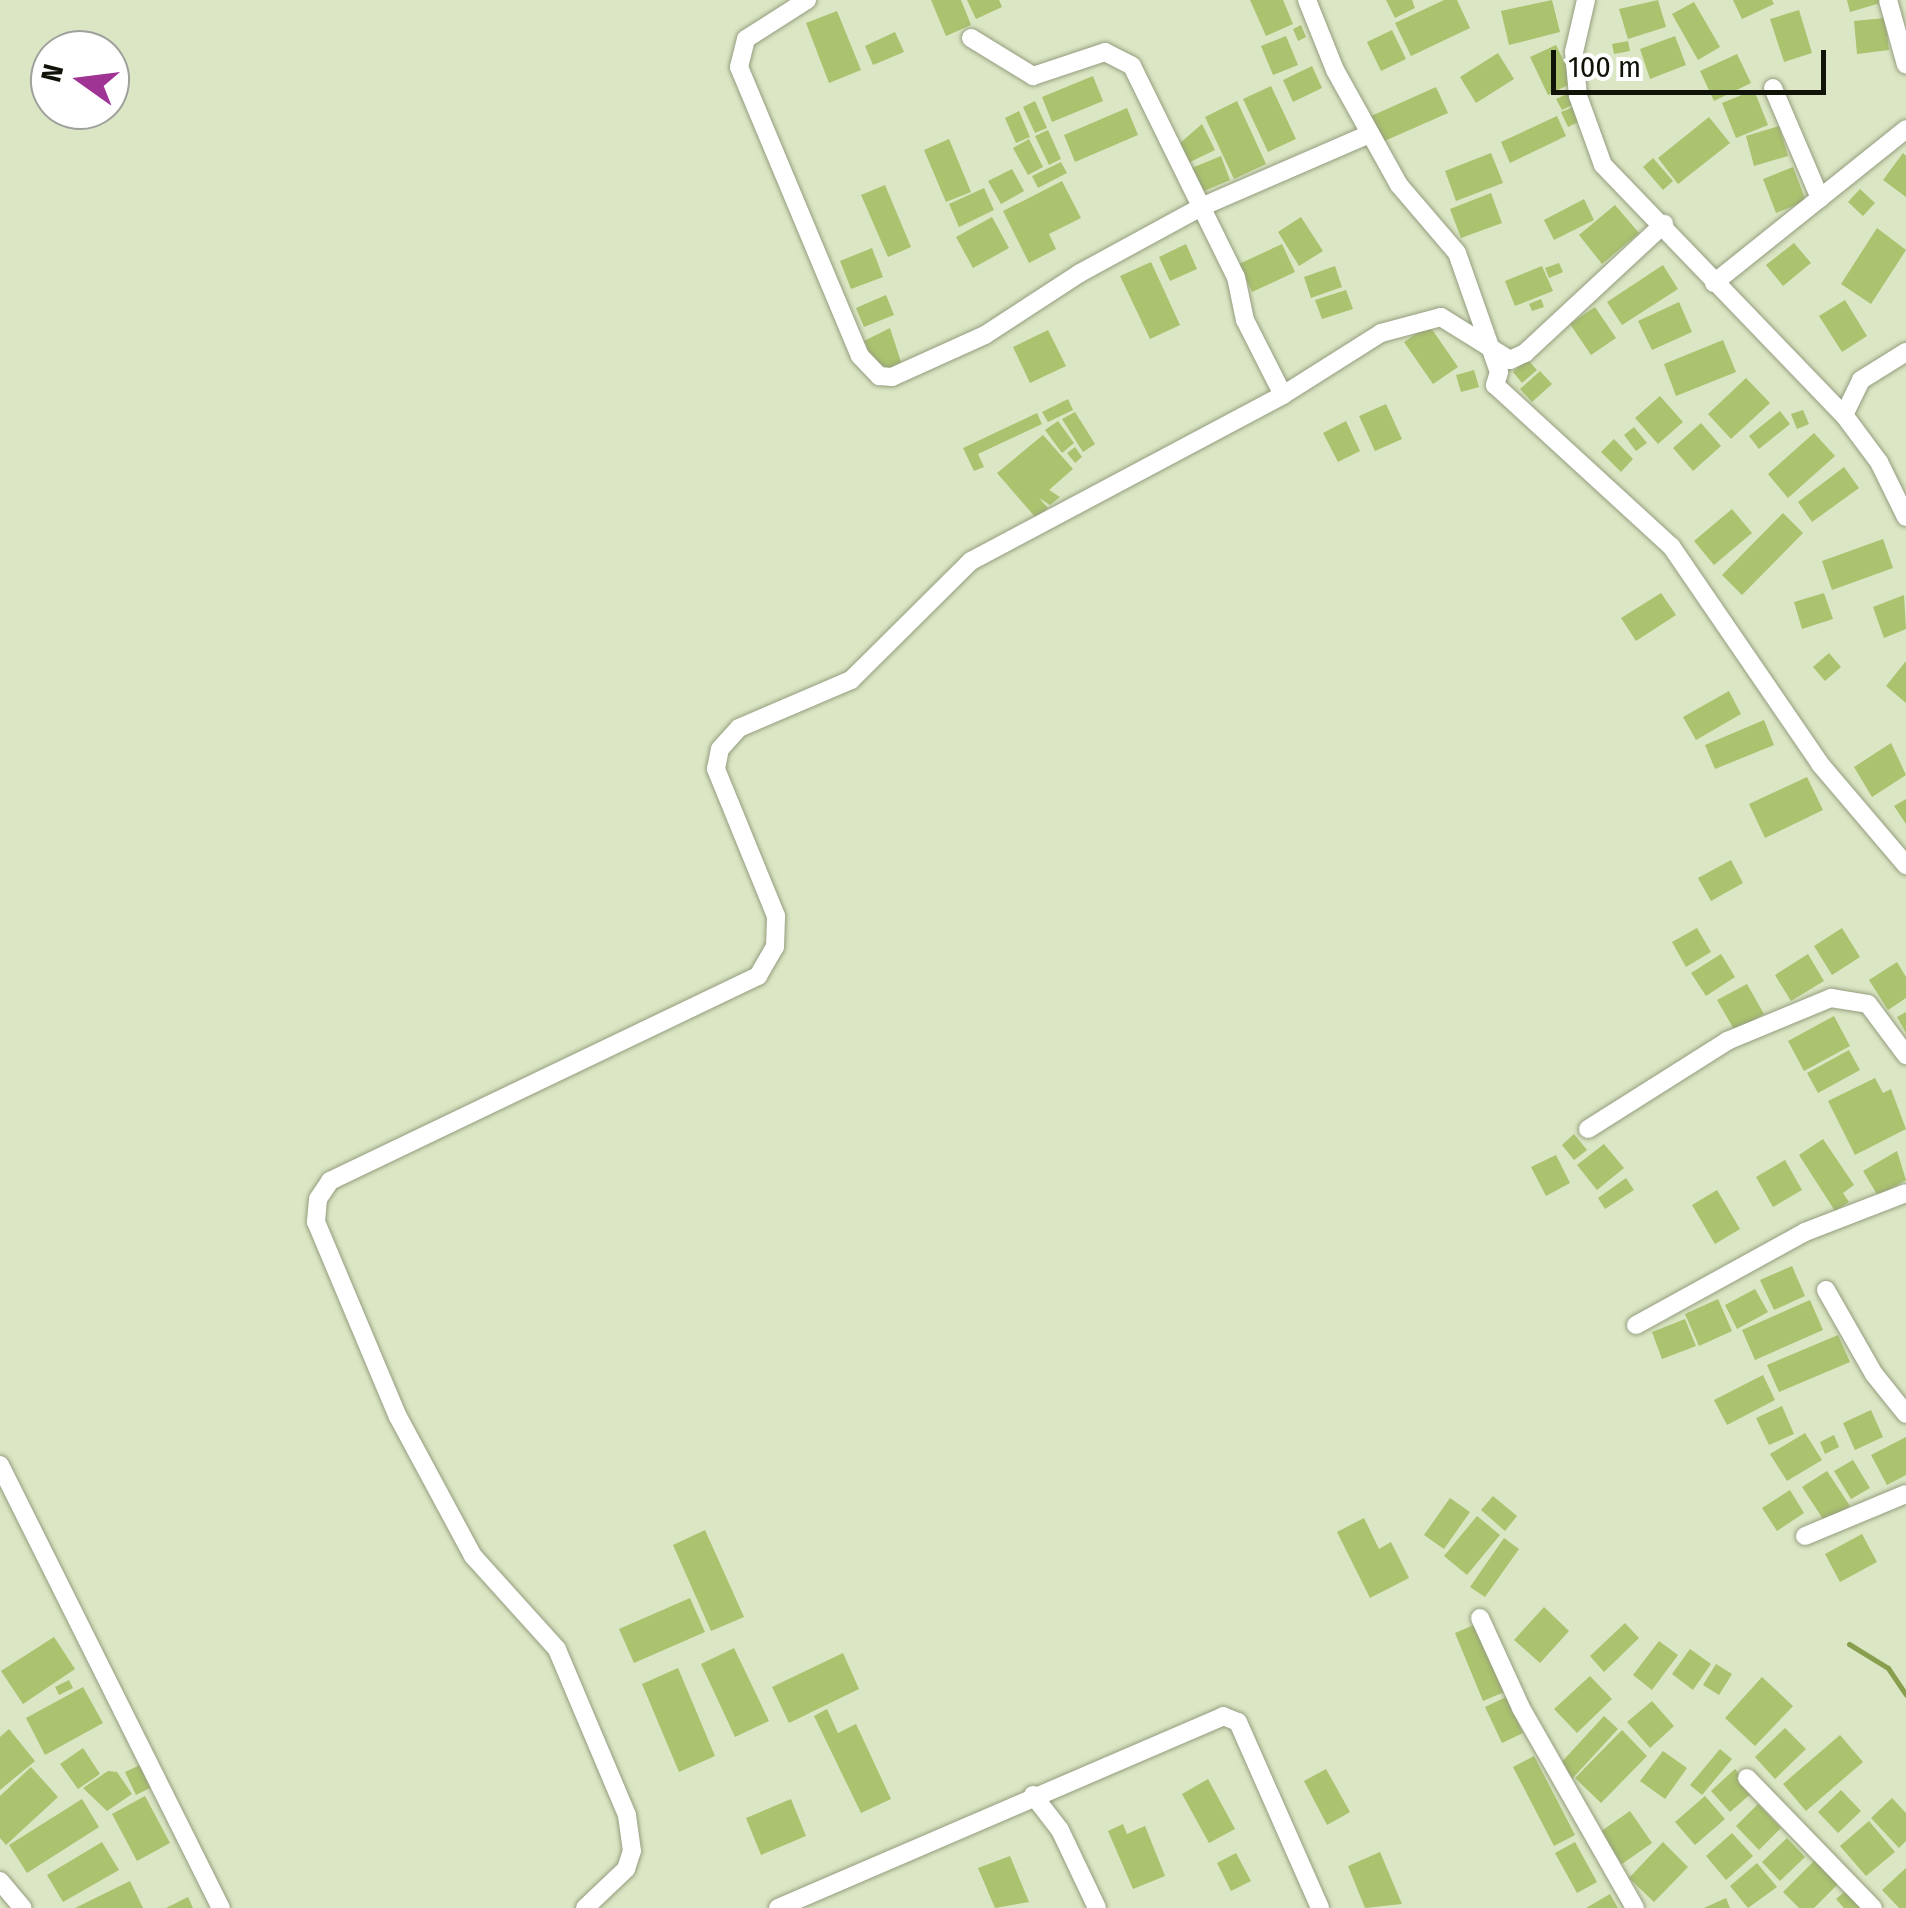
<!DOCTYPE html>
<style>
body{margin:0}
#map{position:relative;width:1906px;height:1908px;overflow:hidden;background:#dbe6c4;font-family:"Fira Sans Condensed",sans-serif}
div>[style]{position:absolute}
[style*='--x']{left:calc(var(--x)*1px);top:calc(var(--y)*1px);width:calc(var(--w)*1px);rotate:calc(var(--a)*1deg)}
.stream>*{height:5px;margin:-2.5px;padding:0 2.5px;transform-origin:2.5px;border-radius:2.5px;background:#8a9f4e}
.building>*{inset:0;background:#abc26f}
.roads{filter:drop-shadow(0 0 2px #949d7e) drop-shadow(0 0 2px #949d7e)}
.minor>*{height:18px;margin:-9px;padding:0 9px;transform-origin:9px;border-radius:9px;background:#fff}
span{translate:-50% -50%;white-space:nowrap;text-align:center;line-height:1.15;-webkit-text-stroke:9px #fff;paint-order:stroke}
.north{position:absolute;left:30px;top:30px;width:100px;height:100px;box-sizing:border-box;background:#fff;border:2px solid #9fa19c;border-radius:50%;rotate:284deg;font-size:28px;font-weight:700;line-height:40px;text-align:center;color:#101308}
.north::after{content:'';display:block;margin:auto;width:35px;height:45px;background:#9f3495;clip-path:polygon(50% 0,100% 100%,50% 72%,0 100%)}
.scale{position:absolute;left:1551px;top:50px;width:275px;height:45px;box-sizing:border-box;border:5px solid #101308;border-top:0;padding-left:12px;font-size:30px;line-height:35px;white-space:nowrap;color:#101308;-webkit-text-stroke:8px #fff;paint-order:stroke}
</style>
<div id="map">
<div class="stream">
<i style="--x:1849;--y:1644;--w:46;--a:31.6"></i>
<i style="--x:1888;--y:1668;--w:32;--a:56"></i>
</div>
<div class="building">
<i style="clip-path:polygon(931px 0,961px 0,971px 25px,946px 36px)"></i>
<i style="clip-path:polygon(967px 0,999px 0,1002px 7px,976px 19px)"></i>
<i style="clip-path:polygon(1250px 0,1283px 0,1293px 24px,1266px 36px)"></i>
<i style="clip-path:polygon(1386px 0,1412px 0,1415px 8px,1395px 18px)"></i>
<i style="clip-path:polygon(1444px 0,1457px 0,1470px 28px,1411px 56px,1395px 23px)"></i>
<i style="clip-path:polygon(1552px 0,1560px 32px,1509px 45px,1501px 11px)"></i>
<i style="clip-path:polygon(1658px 0,1666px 27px,1628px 39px,1619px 9px)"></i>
<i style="clip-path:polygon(1733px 0,1772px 0,1774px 4px,1742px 19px)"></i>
<i style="clip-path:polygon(1847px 0,1887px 0,1887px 1px,1850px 12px)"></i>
<i style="clip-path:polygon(1694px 2px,1720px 47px,1698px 60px,1672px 14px)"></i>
<i style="clip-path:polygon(1799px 10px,1812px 53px,1784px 62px,1770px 19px)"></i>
<i style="clip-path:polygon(837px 11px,861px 70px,829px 83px,806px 23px)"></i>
<i style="clip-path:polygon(1885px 18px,1889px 50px,1857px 54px,1854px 21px)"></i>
<i style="clip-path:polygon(1301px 25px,1306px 37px,1298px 41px,1293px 29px)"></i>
<i style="clip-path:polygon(1392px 30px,1406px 59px,1381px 71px,1367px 42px)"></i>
<i style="clip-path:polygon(895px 32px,904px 52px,873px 65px,865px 46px)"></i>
<i style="clip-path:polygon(1286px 36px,1298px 65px,1273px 75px,1261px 46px)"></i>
<i style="clip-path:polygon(1675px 36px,1686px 65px,1650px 79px,1640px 49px)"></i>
<i style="clip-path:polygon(1628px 41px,1630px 51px,1614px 54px,1612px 44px)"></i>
<i style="clip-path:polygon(1556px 45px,1574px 82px,1548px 95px,1530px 57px)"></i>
<i style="clip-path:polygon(1498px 53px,1514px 79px,1476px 103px,1460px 77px)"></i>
<i style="clip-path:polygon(1737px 54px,1751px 83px,1714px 101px,1700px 71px)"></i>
<i style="clip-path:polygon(1312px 66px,1322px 88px,1293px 102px,1283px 80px)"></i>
<i style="clip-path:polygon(1093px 76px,1103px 101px,1052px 122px,1042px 97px)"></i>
<i style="clip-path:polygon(1271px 86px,1296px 139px,1268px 152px,1243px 99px)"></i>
<i style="clip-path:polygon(1436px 87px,1448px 113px,1380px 143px,1369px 117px)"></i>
<i style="clip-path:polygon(1754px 90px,1768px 125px,1736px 138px,1722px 103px)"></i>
<i style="clip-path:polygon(1569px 93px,1574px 104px,1562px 110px,1556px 99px)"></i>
<i style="clip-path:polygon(1035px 101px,1047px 128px,1035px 133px,1023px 107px)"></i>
<i style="clip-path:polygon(1237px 101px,1266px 164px,1234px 179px,1205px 117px)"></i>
<i style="clip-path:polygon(1576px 106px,1583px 120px,1568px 127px,1561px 112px)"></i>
<i style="clip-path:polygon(1127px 108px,1138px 135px,1075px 162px,1064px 135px)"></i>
<i style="clip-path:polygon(1019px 111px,1030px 137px,1016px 143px,1005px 118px)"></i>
<i style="clip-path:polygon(1557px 116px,1566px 136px,1510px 163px,1501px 142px)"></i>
<i style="clip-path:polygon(1709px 117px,1730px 143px,1678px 184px,1658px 158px)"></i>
<i style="clip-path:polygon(1202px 124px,1215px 150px,1188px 163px,1180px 143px)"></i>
<i style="clip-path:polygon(1779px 126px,1788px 156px,1754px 166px,1746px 136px)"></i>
<i style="clip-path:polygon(1048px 130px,1061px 159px,1049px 165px,1035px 136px)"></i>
<i style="clip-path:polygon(949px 139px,971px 192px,946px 202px,924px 150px)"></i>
<i style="clip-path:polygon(1029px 139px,1043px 167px,1028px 175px,1013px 148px)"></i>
<i style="clip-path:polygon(1491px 153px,1503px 183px,1456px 201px,1445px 171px)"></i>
<i style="clip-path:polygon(1903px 153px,1906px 156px,1906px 197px,1883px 180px)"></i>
<i style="clip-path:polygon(1221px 156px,1230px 180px,1197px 194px,1187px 170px)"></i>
<i style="clip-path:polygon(1653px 158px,1673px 181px,1663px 190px,1643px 167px)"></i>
<i style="clip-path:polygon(1061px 162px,1067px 173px,1038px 188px,1032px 176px)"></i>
<i style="clip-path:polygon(1793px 167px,1806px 201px,1776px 213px,1763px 179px)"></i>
<i style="clip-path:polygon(1012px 169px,1024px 191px,1001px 204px,988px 181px)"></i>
<i style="clip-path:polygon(1062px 181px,1081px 218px,1049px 234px,1056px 249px,1029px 263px,1003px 211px)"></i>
<i style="clip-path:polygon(885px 185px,911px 247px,888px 257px,861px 195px)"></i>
<i style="clip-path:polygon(984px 188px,994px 210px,959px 227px,949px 204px)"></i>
<i style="clip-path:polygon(1860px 189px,1875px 203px,1863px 216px,1848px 202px)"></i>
<i style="clip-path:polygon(1491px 193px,1502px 223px,1461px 238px,1450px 209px)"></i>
<i style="clip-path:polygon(1584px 199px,1594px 220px,1554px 240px,1544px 220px)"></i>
<i style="clip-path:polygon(1615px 205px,1639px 233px,1602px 264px,1579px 235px)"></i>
<i style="clip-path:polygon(992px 217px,1009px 248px,973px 268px,956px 237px)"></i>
<i style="clip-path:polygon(1301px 217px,1323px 251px,1299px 266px,1278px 232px)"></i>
<i style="clip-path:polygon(1877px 228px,1906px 250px,1871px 304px,1841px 284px)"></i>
<i style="clip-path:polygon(1794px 243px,1811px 263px,1783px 286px,1766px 265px)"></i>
<i style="clip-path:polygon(1186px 244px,1197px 269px,1170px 281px,1159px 257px)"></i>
<i style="clip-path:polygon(1282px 244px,1295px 272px,1252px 292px,1239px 264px)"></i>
<i style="clip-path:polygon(872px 248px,883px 277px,851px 289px,840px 261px)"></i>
<i style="clip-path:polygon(1151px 262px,1180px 325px,1150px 339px,1120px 276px)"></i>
<i style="clip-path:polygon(1559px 263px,1563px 272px,1549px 278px,1545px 268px)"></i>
<i style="clip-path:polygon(1663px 265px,1678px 289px,1622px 325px,1607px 302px)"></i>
<i style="clip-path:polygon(1335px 266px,1342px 287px,1311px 298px,1304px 277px)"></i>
<i style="clip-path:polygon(1542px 266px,1553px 291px,1515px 306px,1505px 281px)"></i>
<i style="clip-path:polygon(1346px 290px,1353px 309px,1322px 319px,1315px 300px)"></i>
<i style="clip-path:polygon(886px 295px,894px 315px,864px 327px,856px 308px)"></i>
<i style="clip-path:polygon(1541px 299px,1544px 307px,1532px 311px,1529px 304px)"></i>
<i style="clip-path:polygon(1845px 300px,1867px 336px,1842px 352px,1819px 316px)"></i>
<i style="clip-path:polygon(1679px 302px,1692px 332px,1652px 350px,1638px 321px)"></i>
<i style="clip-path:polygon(1595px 307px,1616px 338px,1591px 355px,1570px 324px)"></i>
<i style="clip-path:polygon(1429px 325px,1458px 367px,1433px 384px,1404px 342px)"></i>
<i style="clip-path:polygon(890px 328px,901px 362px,879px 373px,864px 341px)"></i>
<i style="clip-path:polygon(1048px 330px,1066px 366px,1030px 383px,1013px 347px)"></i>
<i style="clip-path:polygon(1723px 340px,1736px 372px,1676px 396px,1664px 364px)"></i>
<i style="clip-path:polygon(1527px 359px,1537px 370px,1522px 383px,1513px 372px)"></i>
<i style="clip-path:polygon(1474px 370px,1479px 387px,1461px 392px,1456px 375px)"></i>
<i style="clip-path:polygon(1540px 371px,1552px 384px,1532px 402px,1520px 389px)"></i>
<i style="clip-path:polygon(1746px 378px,1770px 403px,1731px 439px,1708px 414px)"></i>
<i style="clip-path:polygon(1660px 396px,1683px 422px,1658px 444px,1635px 418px)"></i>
<i style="clip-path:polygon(1068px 399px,1073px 410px,1048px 422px,1042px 412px)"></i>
<i style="clip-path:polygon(1386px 404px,1402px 439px,1375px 451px,1359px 416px)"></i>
<i style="clip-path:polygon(1803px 410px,1809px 424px,1797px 429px,1791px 414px)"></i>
<i style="clip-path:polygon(1780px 411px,1790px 424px,1759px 449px,1749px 436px)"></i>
<i style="clip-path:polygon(1075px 412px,1095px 444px,1083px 452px,1062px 419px)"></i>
<i style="clip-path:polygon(1037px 413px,1042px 424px,978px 454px,984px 467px,974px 471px,963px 448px)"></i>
<i style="clip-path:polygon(1058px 421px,1074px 443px,1062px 453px,1045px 430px)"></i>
<i style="clip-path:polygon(1346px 421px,1360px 451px,1338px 462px,1323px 433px)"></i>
<i style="clip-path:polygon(1701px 423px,1721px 446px,1693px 471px,1673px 448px)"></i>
<i style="clip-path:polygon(1634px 427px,1647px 443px,1636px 451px,1624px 435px)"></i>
<i style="clip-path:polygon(1814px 433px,1835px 456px,1788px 498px,1768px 474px)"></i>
<i style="clip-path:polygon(1043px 435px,1073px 469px,1049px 490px,1060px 497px,1050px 505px,1039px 498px,1048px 508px,1036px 518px,997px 473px)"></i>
<i style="clip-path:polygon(1614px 439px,1633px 459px,1621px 472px,1601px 452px)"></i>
<i style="clip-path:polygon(1075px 447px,1082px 457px,1075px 463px,1067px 453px)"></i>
<i style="clip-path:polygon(1844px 467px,1859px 488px,1812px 522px,1798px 502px)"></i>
<i style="clip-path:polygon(1732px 509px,1752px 533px,1714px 565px,1694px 541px)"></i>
<i style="clip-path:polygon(1783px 513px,1803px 533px,1742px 595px,1722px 575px)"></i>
<i style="clip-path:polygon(1883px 539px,1893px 568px,1832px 590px,1822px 561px)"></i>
<i style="clip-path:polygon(1661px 593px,1676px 615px,1636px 641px,1621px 618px)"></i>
<i style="clip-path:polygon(1824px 593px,1833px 619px,1802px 629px,1794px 602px)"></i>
<i style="clip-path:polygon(1904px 595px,1906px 629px,1884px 638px,1873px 607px)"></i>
<i style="clip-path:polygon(1829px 653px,1841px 667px,1825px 681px,1813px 667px)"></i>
<i style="clip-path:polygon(1906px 661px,1906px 703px,1886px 686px)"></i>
<i style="clip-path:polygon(1729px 691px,1741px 714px,1696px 740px,1683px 717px)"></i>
<i style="clip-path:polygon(1764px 720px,1774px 745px,1715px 769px,1705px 745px)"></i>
<i style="clip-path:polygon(1891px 743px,1906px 775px,1872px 797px,1854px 767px)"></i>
<i style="clip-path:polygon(1807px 777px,1823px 810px,1765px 838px,1749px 804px)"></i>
<i style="clip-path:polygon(1906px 799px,1906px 824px,1894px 806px)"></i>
<i style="clip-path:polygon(1731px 860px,1743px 883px,1711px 901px,1698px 878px)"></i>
<i style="clip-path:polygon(1697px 928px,1711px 952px,1686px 967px,1672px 942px)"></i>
<i style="clip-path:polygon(1842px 928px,1860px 957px,1832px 975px,1814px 946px)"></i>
<i style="clip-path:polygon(1721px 954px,1735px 977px,1706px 996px,1691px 973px)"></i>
<i style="clip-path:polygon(1808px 954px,1824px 981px,1791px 1001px,1775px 975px)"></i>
<i style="clip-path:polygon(1897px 962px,1906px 977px,1906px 998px,1888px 1010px,1869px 980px)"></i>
<i style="clip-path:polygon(1747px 984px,1764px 1014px,1735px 1031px,1717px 1000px)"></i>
<i style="clip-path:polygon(1906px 1012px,1906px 1033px,1897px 1017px)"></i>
<i style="clip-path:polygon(1834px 1016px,1850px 1046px,1804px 1071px,1788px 1041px)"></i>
<i style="clip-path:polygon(1849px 1050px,1860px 1070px,1818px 1093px,1807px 1073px)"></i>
<i style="clip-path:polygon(1875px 1078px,1883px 1093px,1891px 1089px,1906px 1129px,1855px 1155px,1828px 1101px)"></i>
<i style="clip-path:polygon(1574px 1134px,1587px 1150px,1574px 1160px,1562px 1145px)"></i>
<i style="clip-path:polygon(1823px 1139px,1854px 1185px,1843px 1193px,1849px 1202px,1835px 1211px,1799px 1155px)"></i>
<i style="clip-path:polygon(1604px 1144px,1624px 1168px,1597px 1190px,1577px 1165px)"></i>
<i style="clip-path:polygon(1897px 1151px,1906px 1180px,1878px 1196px,1863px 1171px)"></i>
<i style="clip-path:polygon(1556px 1155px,1570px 1183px,1546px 1196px,1531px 1167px)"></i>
<i style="clip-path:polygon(1785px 1160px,1802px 1190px,1773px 1207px,1756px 1177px)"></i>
<i style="clip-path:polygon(1626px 1178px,1634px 1190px,1605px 1209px,1598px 1198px)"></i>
<i style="clip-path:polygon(1717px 1190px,1740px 1229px,1715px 1244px,1692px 1205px)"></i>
<i style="clip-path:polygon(1792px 1266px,1805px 1296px,1774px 1310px,1760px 1280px)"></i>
<i style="clip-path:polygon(1755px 1289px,1768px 1312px,1737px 1329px,1725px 1305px)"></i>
<i style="clip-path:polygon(1718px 1299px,1732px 1331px,1699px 1346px,1685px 1314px)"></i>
<i style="clip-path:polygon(1810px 1300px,1823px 1330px,1755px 1360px,1742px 1330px)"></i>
<i style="clip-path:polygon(1685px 1319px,1696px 1346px,1662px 1359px,1652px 1332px)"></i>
<i style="clip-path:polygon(1838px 1335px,1850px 1362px,1779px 1392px,1767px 1365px)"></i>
<i style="clip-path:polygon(1763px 1375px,1775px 1400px,1727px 1425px,1714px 1400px)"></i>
<i style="clip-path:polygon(1782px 1406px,1794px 1434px,1769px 1445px,1756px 1418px)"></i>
<i style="clip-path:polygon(1871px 1410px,1883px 1437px,1855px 1450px,1843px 1423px)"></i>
<i style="clip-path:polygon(1805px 1433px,1822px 1460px,1787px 1481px,1770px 1454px)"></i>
<i style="clip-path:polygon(1834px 1435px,1839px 1447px,1825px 1454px,1820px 1442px)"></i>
<i style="clip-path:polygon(1906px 1437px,1906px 1475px,1887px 1485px,1871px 1455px)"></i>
<i style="clip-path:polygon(1853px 1460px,1870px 1488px,1851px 1499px,1834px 1471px)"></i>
<i style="clip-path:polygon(1827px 1471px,1850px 1506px,1825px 1522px,1802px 1487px)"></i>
<i style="clip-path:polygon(1790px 1490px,1804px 1513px,1777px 1531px,1762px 1508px)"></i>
<i style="clip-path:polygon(1493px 1496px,1517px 1516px,1505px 1531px,1481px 1510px)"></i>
<i style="clip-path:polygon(1450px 1498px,1470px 1512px,1444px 1549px,1424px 1535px)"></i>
<i style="clip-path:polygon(1477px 1516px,1500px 1535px,1467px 1575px,1444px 1556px)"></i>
<i style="clip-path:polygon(1364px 1518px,1379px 1549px,1391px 1542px,1409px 1578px,1370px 1598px,1337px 1532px)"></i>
<i style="clip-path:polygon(705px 1530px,744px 1617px,711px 1631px,673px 1545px)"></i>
<i style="clip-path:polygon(1862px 1534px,1877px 1562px,1840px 1582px,1825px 1554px)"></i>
<i style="clip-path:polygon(1504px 1538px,1519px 1549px,1485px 1597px,1470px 1587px)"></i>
<i style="clip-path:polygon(690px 1598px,705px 1632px,634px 1663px,619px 1629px)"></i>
<i style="clip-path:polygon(1544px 1607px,1569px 1631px,1540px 1663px,1514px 1640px)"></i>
<i style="clip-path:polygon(1481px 1622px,1509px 1690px,1483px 1701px,1455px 1633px)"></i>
<i style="clip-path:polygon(1625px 1623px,1639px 1638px,1604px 1672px,1590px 1656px)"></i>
<i style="clip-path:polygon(54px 1637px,75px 1669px,23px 1704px,1px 1671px)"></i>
<i style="clip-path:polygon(1659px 1641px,1678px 1655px,1652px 1690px,1633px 1675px)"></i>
<i style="clip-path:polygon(734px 1648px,769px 1721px,735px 1737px,701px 1664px)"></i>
<i style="clip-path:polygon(1690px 1649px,1711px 1664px,1693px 1690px,1672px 1674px)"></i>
<i style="clip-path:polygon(843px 1653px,859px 1689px,789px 1723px,772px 1687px)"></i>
<i style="clip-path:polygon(1716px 1664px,1732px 1674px,1719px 1695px,1703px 1685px)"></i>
<i style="clip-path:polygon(678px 1668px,715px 1756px,679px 1772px,642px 1684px)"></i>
<i style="clip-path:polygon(1590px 1676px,1612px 1699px,1577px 1733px,1554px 1709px)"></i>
<i style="clip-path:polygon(1762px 1677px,1793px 1706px,1755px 1746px,1725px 1718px)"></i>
<i style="clip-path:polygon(69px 1680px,73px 1688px,59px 1695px,55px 1687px)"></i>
<i style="clip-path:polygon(83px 1687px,103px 1723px,45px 1755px,26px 1718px)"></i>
<i style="clip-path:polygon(1506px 1697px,1523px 1733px,1502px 1743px,1485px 1707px)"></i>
<i style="clip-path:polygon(1652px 1701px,1674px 1726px,1650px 1748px,1627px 1722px)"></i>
<i style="clip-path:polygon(827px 1709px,838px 1733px,856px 1724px,891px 1799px,861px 1813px,814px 1716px)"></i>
<i style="clip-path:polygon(1604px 1716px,1618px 1729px,1572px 1779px,1558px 1766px)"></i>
<i style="clip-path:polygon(1785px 1728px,1806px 1749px,1775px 1779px,1755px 1757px)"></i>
<i style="clip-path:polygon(9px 1729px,35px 1761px,0 1790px,0 1737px)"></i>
<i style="clip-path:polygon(1622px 1730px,1647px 1756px,1601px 1803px,1575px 1778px)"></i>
<i style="clip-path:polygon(1840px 1735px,1863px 1762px,1806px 1811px,1783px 1784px)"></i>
<i style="clip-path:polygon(83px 1748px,100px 1774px,78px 1789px,60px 1764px)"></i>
<i style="clip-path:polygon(1720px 1749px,1732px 1759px,1702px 1795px,1690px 1785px)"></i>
<i style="clip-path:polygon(1663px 1751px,1687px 1768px,1665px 1799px,1640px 1781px)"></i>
<i style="clip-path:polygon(1534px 1756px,1575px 1835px,1554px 1846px,1513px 1767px)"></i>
<i style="clip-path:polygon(142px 1764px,152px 1787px,136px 1795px,125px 1772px)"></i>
<i style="clip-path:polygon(31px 1767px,58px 1797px,6px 1845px,0 1838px,0 1796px)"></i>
<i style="clip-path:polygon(1326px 1769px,1350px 1812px,1327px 1825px,1304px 1781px)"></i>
<i style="clip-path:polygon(1735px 1769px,1754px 1791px,1730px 1812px,1711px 1791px)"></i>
<i style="clip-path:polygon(108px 1771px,117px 1772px,132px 1794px,107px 1811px,83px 1788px)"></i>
<i style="clip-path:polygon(1208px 1779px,1235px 1829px,1209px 1843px,1182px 1794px)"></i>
<i style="clip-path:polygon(1841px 1790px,1861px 1811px,1838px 1833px,1818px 1812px)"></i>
<i style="clip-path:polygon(145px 1796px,170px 1843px,137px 1861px,112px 1814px)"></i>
<i style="clip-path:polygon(1705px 1796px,1725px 1819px,1695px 1845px,1675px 1822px)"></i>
<i style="clip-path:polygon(1892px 1798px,1906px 1813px,1906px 1841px,1899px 1848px,1871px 1818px)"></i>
<i style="clip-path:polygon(82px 1799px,99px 1827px,27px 1873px,9px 1845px)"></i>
<i style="clip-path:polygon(791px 1799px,806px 1836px,761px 1855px,746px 1818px)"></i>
<i style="clip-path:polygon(1758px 1804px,1781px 1828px,1759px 1850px,1736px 1826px)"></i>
<i style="clip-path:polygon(1630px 1811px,1652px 1843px,1622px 1864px,1600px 1832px)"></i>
<i style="clip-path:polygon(1869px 1821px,1895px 1852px,1866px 1876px,1840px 1846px)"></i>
<i style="clip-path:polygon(1123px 1824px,1127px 1834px,1145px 1826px,1165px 1876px,1133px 1889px,1108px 1831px)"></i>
<i style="clip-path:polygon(1732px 1833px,1753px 1856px,1726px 1880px,1706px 1856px)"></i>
<i style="clip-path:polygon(1787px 1838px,1805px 1857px,1780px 1881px,1762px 1862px)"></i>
<i style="clip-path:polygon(102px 1842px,119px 1870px,63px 1902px,47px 1875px)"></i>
<i style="clip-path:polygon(1575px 1842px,1597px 1882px,1577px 1893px,1555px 1853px)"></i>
<i style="clip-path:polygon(1663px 1842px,1688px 1867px,1654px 1902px,1629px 1878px)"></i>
<i style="clip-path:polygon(1380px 1852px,1402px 1904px,1365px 1908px,1348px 1866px)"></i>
<i style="clip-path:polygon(1236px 1853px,1251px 1881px,1231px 1891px,1217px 1863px)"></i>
<i style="clip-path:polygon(1820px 1855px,1843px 1879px,1814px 1908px,1799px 1908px,1783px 1892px)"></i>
<i style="clip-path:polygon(1010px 1856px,1029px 1902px,995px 1908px,978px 1868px)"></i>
<i style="clip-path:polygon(1757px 1863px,1777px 1887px,1748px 1908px,1730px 1886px)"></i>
<i style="clip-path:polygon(1906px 1868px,1906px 1908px,1899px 1908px,1882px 1890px)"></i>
<i style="clip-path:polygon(130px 1881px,143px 1908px,75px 1908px)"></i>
<i style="clip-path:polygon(1849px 1888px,1865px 1908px,1844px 1908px,1836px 1899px)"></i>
<i style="clip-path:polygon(1610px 1894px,1618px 1908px,1586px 1908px)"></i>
<i style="clip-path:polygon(188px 1897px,193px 1908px,166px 1908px)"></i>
<i style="clip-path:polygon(1726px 1898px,1730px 1908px,1704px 1908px)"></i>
</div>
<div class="roads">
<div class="minor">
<i style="--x:807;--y:0;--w:72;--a:147.4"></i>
<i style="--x:746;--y:39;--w:29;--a:104"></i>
<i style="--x:739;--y:67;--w:313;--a:67.3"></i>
<i style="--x:860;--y:356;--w:28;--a:46"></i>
<i style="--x:879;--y:376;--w:13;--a:4"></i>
<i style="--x:892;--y:377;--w:102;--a:-24.3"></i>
<i style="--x:985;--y:335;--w:113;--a:-33.1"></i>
<i style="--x:1080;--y:273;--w:136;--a:-28.6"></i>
<i style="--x:1199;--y:208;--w:185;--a:-23.5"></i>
<i style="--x:1307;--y:0;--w:75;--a:68.2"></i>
<i style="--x:1335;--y:70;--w:132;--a:60.9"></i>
<i style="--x:1399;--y:185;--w:89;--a:49.5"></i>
<i style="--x:1457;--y:253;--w:126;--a:70.6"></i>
<i style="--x:1499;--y:372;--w:14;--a:107"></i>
<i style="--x:1495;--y:385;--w:239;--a:42.5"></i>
<i style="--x:1671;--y:546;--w:264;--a:55.6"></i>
<i style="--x:1820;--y:764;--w:133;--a:49.6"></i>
<i style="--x:1586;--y:0;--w:53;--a:103"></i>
<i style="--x:1574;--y:52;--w:44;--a:84.8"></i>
<i style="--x:1578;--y:96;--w:73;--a:70.1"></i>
<i style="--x:1603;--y:165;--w:347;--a:46.1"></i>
<i style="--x:1844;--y:415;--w:59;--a:53.3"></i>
<i style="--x:1879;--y:462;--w:61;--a:63.9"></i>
<i style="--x:1888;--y:0;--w:67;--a:74.5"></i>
<i style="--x:971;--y:38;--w:73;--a:31.5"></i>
<i style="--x:1033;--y:76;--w:76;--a:-18.4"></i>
<i style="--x:1105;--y:52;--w:30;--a:27"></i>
<i style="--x:1132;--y:66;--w:235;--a:63.8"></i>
<i style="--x:1236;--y:277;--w:44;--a:78.2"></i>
<i style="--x:1245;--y:320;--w:84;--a:63.1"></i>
<i style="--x:1773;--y:88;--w:120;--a:66.9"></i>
<i style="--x:1714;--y:283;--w:246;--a:-38.7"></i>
<i style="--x:1844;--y:415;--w:39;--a:-64"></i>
<i style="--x:1861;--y:380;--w:53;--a:-31.9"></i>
<i style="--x:1588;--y:1129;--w:165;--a:-32.3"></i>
<i style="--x:1727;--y:1041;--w:113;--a:-22.5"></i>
<i style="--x:1831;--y:998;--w:37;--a:9"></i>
<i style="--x:1868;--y:1004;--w:64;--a:53.3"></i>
<i style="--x:1826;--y:1290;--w:97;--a:60.3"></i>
<i style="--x:1874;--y:1374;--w:51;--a:51.3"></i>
<i style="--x:1636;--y:1325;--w:193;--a:-28.8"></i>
<i style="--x:1805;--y:1232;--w:108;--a:-21.1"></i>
<i style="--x:0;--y:1465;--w:495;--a:63.5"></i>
<i style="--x:1805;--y:1536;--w:109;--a:-22.6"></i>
<i style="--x:1480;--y:1618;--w:99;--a:65.5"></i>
<i style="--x:1521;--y:1708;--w:230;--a:60.3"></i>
<i style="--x:1747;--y:1778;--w:181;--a:45.9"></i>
<i style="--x:1033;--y:1795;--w:44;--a:52.4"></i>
<i style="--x:1060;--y:1830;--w:86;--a:64.6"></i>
<i style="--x:0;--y:1881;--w:35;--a:50"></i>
<i style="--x:585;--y:1908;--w:57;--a:-43.6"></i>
<i style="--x:626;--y:1869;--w:19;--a:-72"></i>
<i style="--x:632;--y:1851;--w:36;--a:-98"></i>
<i style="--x:627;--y:1815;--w:180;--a:-112.9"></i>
<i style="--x:557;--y:1649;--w:125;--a:-132.1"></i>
<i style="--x:473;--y:1556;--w:158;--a:-118.3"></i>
<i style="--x:398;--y:1417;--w:212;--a:-112.8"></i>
<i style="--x:316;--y:1222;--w:23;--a:-85"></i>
<i style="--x:318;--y:1199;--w:22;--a:-56"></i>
<i style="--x:330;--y:1181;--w:475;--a:-25.6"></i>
<i style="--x:758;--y:976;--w:34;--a:-60"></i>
<i style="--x:775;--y:947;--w:31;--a:-88"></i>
<i style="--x:776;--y:916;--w:159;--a:-112.2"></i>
<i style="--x:716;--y:769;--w:20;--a:-79"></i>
<i style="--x:720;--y:749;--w:28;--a:-48"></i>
<i style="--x:739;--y:728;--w:122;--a:-23.2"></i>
<i style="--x:851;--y:680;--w:169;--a:-44.8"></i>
<i style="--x:971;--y:561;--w:353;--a:-28"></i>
<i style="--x:1283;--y:395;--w:116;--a:-32.3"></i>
<i style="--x:1381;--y:333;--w:62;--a:-14.9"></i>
<i style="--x:1441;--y:317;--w:81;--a:31.9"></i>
<i style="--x:1510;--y:360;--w:17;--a:-25"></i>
<i style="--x:1525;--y:353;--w:190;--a:-42.9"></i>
<i style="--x:778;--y:1908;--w:485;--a:-23.3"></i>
<i style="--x:1223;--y:1716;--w:16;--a:22"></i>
<i style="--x:1238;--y:1722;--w:203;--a:66.2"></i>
</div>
</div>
<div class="north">N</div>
<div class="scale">100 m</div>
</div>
